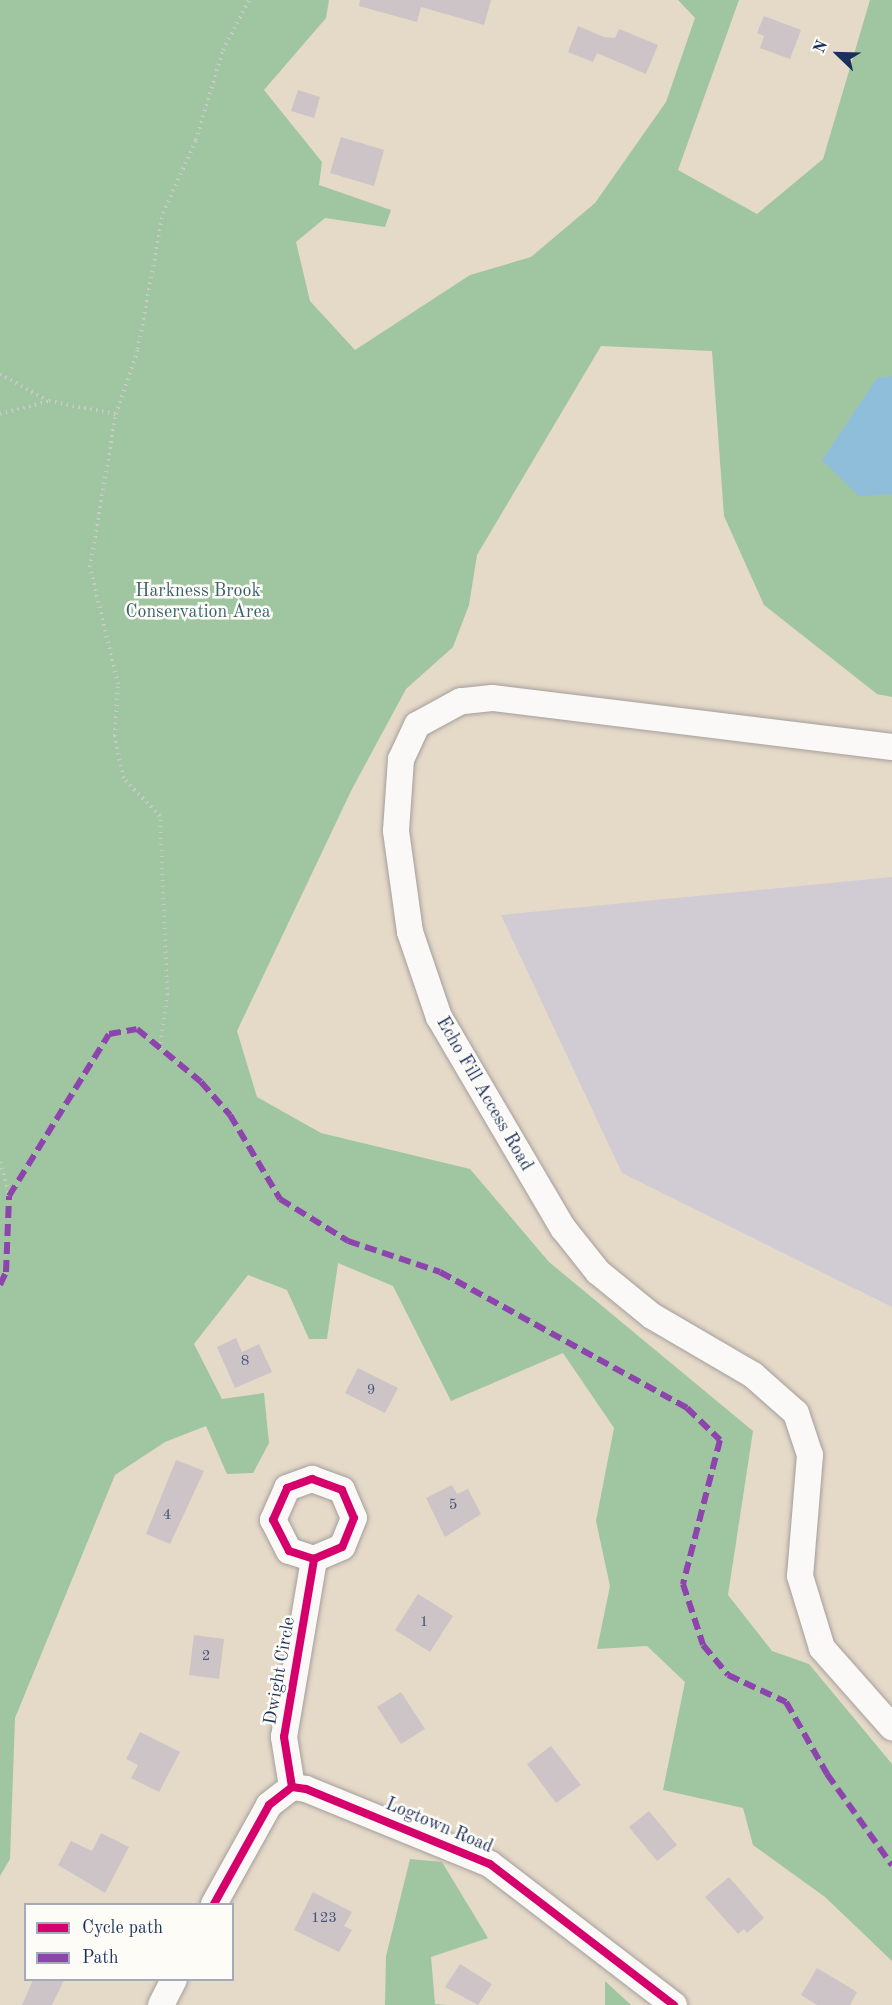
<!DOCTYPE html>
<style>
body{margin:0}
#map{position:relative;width:892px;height:2005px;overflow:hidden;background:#e5d9c8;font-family:"Old Standard TT",serif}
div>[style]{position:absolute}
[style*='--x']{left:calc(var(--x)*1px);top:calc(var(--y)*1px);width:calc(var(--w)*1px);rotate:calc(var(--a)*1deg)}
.industrial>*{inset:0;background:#d1ccd4}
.forest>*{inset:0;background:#9fc6a0}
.water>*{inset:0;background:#8ebeda}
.building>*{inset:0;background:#ccc4c7}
.path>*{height:4px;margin-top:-2px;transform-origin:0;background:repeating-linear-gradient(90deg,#cac9c9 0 1.5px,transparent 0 6px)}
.roads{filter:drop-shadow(0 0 2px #a49f9b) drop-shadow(0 0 2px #a49f9b)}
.minor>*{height:26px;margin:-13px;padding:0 13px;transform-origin:13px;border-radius:13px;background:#fbf9f7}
.quiet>*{height:6px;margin-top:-3px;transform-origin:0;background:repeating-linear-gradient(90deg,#8e44ad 0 12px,transparent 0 18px)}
.cycleway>*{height:8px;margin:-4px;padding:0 4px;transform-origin:4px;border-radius:4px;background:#d6006c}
span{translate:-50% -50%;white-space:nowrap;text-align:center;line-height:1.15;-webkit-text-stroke:5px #fdfcf7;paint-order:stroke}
.number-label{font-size:15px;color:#475478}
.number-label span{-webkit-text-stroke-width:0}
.park-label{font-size:18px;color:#38616f}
.street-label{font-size:18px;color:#1b2f5e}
.legend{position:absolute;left:24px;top:1903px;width:210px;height:78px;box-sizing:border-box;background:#fdfcf7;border:2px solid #a3aaba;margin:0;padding:8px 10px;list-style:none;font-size:18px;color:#1b2f5e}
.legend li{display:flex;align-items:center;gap:12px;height:30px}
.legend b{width:30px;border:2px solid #a3aaba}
.north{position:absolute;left:808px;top:24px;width:60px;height:60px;-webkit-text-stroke:4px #fdfcf7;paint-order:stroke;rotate:293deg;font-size:16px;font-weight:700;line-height:24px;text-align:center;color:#1b2f5e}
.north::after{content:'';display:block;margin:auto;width:21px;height:27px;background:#1b2f5e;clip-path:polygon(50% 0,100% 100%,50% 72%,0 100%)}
</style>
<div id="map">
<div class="industrial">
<i style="clip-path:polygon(892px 877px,892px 1307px,622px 1173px,501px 915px)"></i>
</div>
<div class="forest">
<i style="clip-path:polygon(0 0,329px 0,326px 18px,264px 90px,322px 162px,319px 185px,391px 210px,385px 227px,325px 218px,296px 242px,310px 301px,355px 350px,470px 275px,531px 257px,595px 203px,666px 102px,695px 18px,678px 0,739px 0,678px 170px,757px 214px,823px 159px,870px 0,892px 0,892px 697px,877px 694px,764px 605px,724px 516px,712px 351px,601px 346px,477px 555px,469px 605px,453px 647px,406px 689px,352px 789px,237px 1031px,257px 1097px,321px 1133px,470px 1169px,549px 1262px,753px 1431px,728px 1595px,772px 1651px,809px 1664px,892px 1764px,892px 1961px,825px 1897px,753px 1845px,743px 1808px,663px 1790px,685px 1682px,647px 1646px,597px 1649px,610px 1586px,596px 1521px,614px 1428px,563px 1353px,451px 1401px,393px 1286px,338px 1263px,327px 1339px,309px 1339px,287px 1290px,248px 1275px,194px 1344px,222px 1399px,264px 1393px,269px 1443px,253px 1473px,227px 1474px,206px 1426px,165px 1442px,115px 1475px,15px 1718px,10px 1859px,0 1876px)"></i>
<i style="clip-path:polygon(410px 1859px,442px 1862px,488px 1938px,431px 1957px,435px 2004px,446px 2005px,385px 2005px,386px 1956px)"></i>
<i style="clip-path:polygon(605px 1981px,631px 2005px,605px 2005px)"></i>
</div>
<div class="water">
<i style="clip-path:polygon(892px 376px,892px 494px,859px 496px,822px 460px,877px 378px)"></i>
</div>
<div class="building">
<i style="clip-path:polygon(360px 0,491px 0,484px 25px,421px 7px,417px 22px,359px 6px)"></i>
<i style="clip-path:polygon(764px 16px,801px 30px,790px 59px,760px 48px,764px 36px,757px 33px)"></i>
<i style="clip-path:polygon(578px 26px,604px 37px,615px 38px,619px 29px,658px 45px,646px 74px,597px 53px,593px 62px,568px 52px)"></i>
<i style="clip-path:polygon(298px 90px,320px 97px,314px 118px,291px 111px)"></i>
<i style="clip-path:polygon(341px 137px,384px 150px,374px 186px,330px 173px)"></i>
<i style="clip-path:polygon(236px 1338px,242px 1352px,259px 1344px,272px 1372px,235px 1388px,217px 1347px)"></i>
<i style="clip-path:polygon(358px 1368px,398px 1388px,385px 1413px,345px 1393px)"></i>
<i style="clip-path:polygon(176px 1460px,204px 1471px,170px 1544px,146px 1534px)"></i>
<i style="clip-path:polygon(452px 1485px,457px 1494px,468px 1489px,481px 1514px,445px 1537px,426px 1498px)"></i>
<i style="clip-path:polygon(418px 1594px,453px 1616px,430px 1652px,395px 1630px)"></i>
<i style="clip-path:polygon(194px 1635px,224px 1639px,219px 1679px,189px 1675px)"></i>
<i style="clip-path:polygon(401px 1692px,425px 1729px,401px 1744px,377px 1707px)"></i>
<i style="clip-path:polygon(140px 1732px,180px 1752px,159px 1792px,131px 1778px,138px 1765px,126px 1759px)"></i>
<i style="clip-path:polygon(551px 1746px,581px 1785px,556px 1803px,527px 1764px)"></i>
<i style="clip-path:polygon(649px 1811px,677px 1845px,657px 1861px,629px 1827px)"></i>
<i style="clip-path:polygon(101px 1833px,129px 1847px,105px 1893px,58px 1865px,71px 1841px,92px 1851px)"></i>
<i style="clip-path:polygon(729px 1877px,764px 1918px,747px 1933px,744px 1929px,738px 1934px,705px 1897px)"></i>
<i style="clip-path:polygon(313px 1892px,352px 1912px,344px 1926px,352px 1930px,339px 1952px,294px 1930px)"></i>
<i style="clip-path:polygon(460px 1964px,492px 1984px,478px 2005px,445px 1987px)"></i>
<i style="clip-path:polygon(817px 1968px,857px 1992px,850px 2005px,817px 2005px,801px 1995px)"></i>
<i style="clip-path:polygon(33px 1980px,64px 1980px,52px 2005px,22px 2005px)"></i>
</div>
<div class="path">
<i style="--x:0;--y:374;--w:55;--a:29.4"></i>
<i style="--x:0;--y:414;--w:51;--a:-14.9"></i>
<i style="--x:49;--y:401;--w:68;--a:11"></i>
<i style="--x:160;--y:1049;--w:54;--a:-82.6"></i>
<i style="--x:167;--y:995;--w:179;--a:-92.2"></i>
<i style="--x:160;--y:816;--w:53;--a:-134.2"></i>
<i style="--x:123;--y:778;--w:43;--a:-100.8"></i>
<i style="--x:115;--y:736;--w:52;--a:-86.7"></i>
<i style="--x:118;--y:684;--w:120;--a:-103.5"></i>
<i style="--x:90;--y:567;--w:155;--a:-80.4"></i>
<i style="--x:116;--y:414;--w:69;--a:-71.3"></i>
<i style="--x:138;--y:349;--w:138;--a:-79.6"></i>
<i style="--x:163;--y:213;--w:80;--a:-65.7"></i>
<i style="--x:196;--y:140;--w:94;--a:-73.3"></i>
<i style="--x:223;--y:50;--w:56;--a:-62.5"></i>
<i style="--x:0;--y:1162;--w:35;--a:75"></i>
</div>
<div class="roads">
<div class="minor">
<i style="--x:892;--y:747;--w:403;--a:-173"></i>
<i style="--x:492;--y:698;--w:31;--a:174"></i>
<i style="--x:461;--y:701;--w:50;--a:151.4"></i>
<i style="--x:417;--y:725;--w:38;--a:115"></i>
<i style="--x:401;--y:759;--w:72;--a:94"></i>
<i style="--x:396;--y:831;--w:102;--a:82.1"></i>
<i style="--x:410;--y:932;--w:90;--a:71.2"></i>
<i style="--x:439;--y:1017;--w:245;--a:59.6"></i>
<i style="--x:563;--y:1228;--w:56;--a:51.5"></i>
<i style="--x:598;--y:1272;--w:70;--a:39.2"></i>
<i style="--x:652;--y:1316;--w:117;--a:30.3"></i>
<i style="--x:753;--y:1375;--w:57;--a:41.5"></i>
<i style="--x:796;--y:1413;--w:44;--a:71.6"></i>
<i style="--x:810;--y:1455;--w:121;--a:94.7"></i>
<i style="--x:800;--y:1576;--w:75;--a:73"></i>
<i style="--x:822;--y:1648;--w:106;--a:48.5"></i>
<i style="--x:292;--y:1787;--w:51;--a:-99.1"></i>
<i style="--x:284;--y:1737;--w:181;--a:-80.4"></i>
<i style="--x:314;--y:1559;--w:26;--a:-162"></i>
<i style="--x:289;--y:1551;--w:35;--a:-117"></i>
<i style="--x:273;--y:1520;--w:35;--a:-66"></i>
<i style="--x:287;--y:1488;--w:27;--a:-20"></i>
<i style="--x:312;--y:1479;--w:32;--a:20"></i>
<i style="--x:342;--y:1490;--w:30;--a:67"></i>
<i style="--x:354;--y:1518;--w:31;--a:112"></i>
<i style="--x:342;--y:1547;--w:30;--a:157"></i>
<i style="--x:214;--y:1904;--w:113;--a:-60.9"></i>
<i style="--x:269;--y:1805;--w:29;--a:-38"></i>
<i style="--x:292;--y:1787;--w:14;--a:8"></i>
<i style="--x:306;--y:1789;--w:199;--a:22.2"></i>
<i style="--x:490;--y:1864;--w:232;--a:37.5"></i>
<i style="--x:161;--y:2005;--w:28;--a:-63"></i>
</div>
</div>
<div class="quiet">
<i style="--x:0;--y:1285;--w:14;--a:-65"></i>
<i style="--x:6;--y:1272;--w:76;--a:-87.7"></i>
<i style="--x:9;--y:1196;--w:190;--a:-58.3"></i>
<i style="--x:109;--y:1034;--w:28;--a:-10"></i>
<i style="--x:137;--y:1029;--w:83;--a:39.6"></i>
<i style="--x:201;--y:1082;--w:44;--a:48.7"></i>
<i style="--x:230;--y:1115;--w:98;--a:59.2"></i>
<i style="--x:280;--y:1199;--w:80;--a:31.7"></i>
<i style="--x:348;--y:1241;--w:97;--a:18.6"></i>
<i style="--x:440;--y:1272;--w:282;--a:28.8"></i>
<i style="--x:687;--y:1408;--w:46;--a:44.1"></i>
<i style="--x:720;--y:1440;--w:149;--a:104.4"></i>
<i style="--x:683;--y:1584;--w:64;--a:71.8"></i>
<i style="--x:703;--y:1645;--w:39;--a:50"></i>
<i style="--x:728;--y:1675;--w:64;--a:25"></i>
<i style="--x:786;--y:1702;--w:83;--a:60.3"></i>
<i style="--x:827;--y:1774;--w:112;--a:54.5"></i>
</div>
<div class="cycleway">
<i style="--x:292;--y:1787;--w:51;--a:-99.1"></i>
<i style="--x:284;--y:1737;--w:181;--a:-80.4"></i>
<i style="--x:314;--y:1559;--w:26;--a:-162"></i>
<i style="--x:289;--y:1551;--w:35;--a:-117"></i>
<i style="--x:273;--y:1520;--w:35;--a:-66"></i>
<i style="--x:287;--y:1488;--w:27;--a:-20"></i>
<i style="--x:312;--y:1479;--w:32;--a:20"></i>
<i style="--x:342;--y:1490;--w:30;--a:67"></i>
<i style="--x:354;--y:1518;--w:31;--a:112"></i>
<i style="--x:342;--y:1547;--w:30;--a:157"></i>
<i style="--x:214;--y:1904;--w:113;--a:-60.9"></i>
<i style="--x:269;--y:1805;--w:29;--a:-38"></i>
<i style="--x:292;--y:1787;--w:14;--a:8"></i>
<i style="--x:306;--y:1789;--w:199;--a:22.2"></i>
<i style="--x:490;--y:1864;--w:232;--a:37.5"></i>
</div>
<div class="number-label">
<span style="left:245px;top:1362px">8</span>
<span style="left:371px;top:1391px">9</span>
<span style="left:453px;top:1506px">5</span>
<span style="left:167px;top:1516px">4</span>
<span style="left:424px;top:1623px">1</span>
<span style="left:206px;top:1657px">2</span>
<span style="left:324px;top:1919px">123</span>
</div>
<div class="park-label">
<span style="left:198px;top:602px">Harkness Brook<br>Conservation Area</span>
</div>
<div class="street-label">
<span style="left:484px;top:1094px;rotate:60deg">Echo Fill Access Road</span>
<span style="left:280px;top:1671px;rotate:-80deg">Dwight Circle</span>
<span style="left:439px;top:1826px;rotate:23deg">Logtown Road</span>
</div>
<ul class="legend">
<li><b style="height:8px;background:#d6006c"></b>Cycle path</li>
<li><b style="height:8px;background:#8e44ad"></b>Path</li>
</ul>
<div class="north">N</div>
</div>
